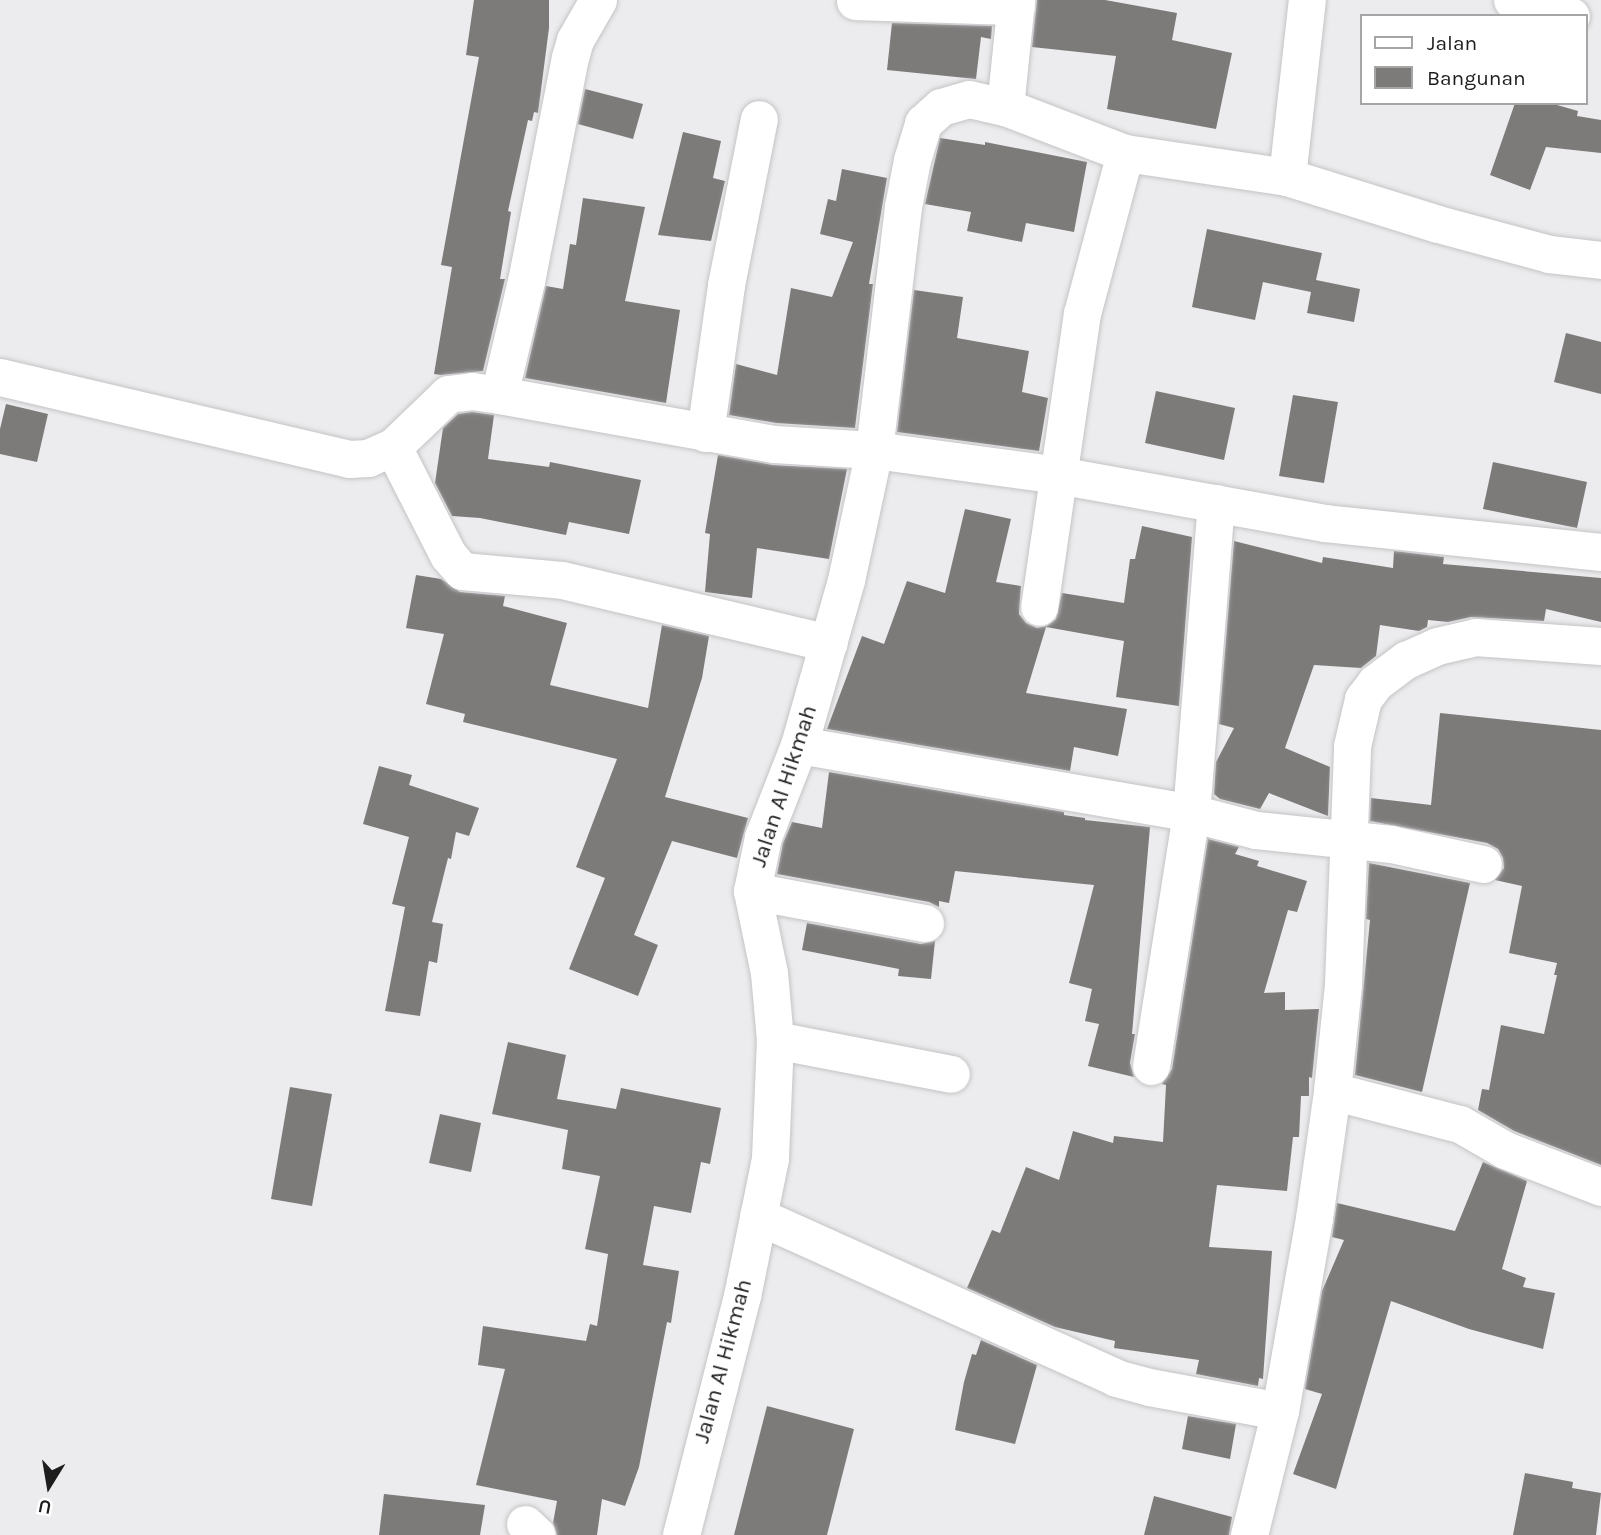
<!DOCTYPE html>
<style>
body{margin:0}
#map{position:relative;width:1601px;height:1535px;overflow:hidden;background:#ececee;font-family:Karla,sans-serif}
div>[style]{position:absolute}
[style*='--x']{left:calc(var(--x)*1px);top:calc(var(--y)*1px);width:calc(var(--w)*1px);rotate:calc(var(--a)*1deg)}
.building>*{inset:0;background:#7d7a7a}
.roads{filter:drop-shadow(0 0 2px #c4c4c6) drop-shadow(0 0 2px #c4c4c6)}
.minor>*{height:37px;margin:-18.5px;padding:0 18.5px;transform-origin:18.5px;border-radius:18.5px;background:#fff}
span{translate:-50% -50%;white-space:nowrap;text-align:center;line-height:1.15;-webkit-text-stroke:5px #fff;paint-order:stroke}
.street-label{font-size:23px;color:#1d1d1d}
.legend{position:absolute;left:1360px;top:14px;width:228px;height:91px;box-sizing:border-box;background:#fff;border:2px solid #a5a5a5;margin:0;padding:9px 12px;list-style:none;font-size:21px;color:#1d1d1d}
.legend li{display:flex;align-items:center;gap:14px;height:35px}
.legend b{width:35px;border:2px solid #a5a5a5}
.north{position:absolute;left:14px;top:1451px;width:70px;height:70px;-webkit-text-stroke:5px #fff;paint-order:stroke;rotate:191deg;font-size:19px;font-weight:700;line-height:28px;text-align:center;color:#1d1d1d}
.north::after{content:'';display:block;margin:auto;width:24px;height:32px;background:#1d1d1d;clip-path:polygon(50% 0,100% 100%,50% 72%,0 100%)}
</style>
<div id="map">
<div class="building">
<i style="clip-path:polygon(474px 0,549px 0,549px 28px,538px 113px,534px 112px,532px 121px,528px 120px,508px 211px,511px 212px,500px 279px,505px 279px,483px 371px,441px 375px,434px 374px,452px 267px,441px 265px,479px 57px,466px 55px)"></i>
<i style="clip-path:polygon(1037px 0,1105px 0,1177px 13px,1172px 40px,1232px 53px,1216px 129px,1107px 109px,1116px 56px,1032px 47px)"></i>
<i style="clip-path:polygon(892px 23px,992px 26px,991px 39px,981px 37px,976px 79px,887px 70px)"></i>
<i style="clip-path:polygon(585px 89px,643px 104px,633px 139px,578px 124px)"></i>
<i style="clip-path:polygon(1515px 103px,1550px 103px,1578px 111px,1577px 116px,1601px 120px,1601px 153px,1546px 147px,1530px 190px,1490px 175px)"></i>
<i style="clip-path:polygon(683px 132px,721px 141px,713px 178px,725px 181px,711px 241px,658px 235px)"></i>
<i style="clip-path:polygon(940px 138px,985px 145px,985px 142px,1087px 162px,1074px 232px,1026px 223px,1022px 242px,967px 231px,971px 212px,925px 204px)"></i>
<i style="clip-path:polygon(842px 169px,887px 178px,869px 284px,873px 284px,855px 428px,776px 423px,729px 415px,736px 364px,777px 375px,791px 288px,832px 297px,853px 242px,820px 234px,828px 199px,836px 201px)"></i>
<i style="clip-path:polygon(583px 198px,645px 207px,625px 301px,680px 310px,666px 403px,525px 378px,546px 286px,563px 289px,570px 244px,576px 245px)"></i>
<i style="clip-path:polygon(1207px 229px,1322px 253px,1316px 280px,1360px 289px,1354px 322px,1307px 313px,1311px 292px,1263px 282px,1255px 320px,1192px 307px)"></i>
<i style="clip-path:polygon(914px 290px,963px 297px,957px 338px,1029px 351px,1022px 392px,1048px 398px,1039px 451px,897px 432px)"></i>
<i style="clip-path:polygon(1566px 333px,1601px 342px,1601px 394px,1554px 382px)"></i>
<i style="clip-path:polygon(1156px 391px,1235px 408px,1224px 460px,1145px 443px)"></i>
<i style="clip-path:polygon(1293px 395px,1338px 402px,1324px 483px,1279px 476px)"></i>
<i style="clip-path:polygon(6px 404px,48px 414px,37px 462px,0 454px,0 429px)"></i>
<i style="clip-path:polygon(472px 412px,494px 415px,488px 459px,549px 467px,550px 462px,641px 480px,629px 534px,569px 522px,566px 535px,480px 518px,452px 516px,435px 483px,443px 428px,458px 414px)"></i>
<i style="clip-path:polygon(718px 455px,773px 465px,847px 469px,829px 559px,757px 548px,752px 598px,705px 592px,710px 534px,705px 533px)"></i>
<i style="clip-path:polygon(1493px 462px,1587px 482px,1577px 528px,1483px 509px)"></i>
<i style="clip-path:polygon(965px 509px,1011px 519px,996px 582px,1021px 586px,1019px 614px,1026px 623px,1037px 628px,1047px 626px,1056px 619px,1062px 593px,1124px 603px,1130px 559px,1135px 559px,1142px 526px,1192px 537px,1179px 706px,1116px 697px,1124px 641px,1046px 627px,1026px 693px,1127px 709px,1118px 756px,1074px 747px,1070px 771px,827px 729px,862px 636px,884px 644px,907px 581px,945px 593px)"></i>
<i style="clip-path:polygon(1234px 541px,1322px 563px,1323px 557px,1393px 568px,1394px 551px,1444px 557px,1443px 564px,1601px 578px,1601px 622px,1546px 609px,1544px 621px,1471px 617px,1448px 622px,1428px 620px,1427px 627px,1419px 631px,1380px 625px,1376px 656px,1361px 668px,1314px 665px,1285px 748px,1330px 767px,1328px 816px,1269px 793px,1260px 809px,1220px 799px,1214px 794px,1216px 762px,1234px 728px,1219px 724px)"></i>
<i style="clip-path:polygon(416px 575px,441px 579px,460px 592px,505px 596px,503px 606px,567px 623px,550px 685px,648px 708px,662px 625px,709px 636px,702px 678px,665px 797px,748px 818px,737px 858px,672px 841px,634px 935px,658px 945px,638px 996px,569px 969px,605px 878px,576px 867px,617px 759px,463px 722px,465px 714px,426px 704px,444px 634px,406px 628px)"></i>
<i style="clip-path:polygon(1440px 713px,1601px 730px,1601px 1165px,1514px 1131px,1478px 1110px,1482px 1089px,1489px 1090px,1501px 1025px,1544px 1034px,1557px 975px,1554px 975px,1557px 963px,1509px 953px,1522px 886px,1495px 880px,1504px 868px,1503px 858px,1498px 849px,1487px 843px,1370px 821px,1371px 798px,1431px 805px)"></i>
<i style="clip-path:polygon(379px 766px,412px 775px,409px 785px,479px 808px,469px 836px,456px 832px,451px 859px,448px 858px,432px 922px,443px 924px,437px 963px,429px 961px,420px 1016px,385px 1011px,405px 907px,392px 904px,409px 837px,363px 824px)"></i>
<i style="clip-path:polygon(829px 772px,1064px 812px,1064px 815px,1085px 818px,1085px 820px,1150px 827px,1132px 1034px,1135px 1034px,1130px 1063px,1134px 1077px,1088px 1066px,1099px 1024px,1085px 1021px,1092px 989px,1069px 983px,1094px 885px,955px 871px,949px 903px,939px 901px,939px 907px,929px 902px,777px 874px,783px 843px,792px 822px,822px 828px)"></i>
<i style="clip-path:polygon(1208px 839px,1239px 847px,1235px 854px,1259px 861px,1257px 866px,1307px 881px,1297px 912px,1288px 910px,1264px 993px,1285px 992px,1285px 1010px,1319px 1009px,1312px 1078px,1309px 1077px,1309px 1096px,1301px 1096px,1299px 1137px,1293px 1137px,1287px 1191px,1217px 1185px,1209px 1247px,1272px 1251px,1263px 1379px,1259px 1378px,1258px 1386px,1196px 1374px,1199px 1360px,1114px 1348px,1115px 1341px,1055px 1327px,967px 1288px,992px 1230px,1000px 1233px,1026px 1167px,1059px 1180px,1073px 1131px,1113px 1143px,1114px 1136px,1163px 1142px,1166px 1085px,1162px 1084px,1172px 1069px)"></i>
<i style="clip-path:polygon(1369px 863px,1470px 883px,1422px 1092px,1355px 1075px,1370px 920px,1366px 919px)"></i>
<i style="clip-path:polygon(807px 923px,921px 944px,935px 941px,931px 979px,898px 976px,899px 969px,802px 950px)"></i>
<i style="clip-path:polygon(508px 1042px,566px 1055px,557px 1099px,616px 1109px,621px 1088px,721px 1108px,710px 1164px,701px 1162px,691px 1213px,654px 1206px,643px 1265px,679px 1271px,671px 1323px,667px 1322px,639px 1467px,625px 1506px,602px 1499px,597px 1535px,557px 1535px,553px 1523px,557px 1501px,476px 1485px,505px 1369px,478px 1365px,483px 1326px,586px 1341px,590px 1324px,597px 1326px,608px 1254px,585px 1249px,600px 1176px,562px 1169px,568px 1130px,492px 1114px)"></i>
<i style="clip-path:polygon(290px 1087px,332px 1094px,312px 1206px,271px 1199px)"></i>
<i style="clip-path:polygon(440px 1114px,481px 1123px,471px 1172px,429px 1163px)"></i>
<i style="clip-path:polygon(1483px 1162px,1527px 1181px,1502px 1269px,1526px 1278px,1523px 1287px,1555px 1293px,1543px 1349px,1469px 1329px,1391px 1301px,1336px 1489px,1293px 1474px,1322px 1394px,1305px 1389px,1322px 1291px,1344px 1240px,1332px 1237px,1337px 1203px,1455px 1231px)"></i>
<i style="clip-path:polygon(981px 1340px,1037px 1365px,1015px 1444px,955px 1430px,964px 1382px,972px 1354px,976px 1355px)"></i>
<i style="clip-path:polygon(767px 1406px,854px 1429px,827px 1535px,734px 1535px)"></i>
<i style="clip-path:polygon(1188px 1416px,1236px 1424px,1230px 1459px,1182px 1449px)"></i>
<i style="clip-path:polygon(1525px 1473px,1573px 1482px,1572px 1488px,1601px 1493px,1596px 1535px,1513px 1535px)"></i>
<i style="clip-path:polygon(384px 1494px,485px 1505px,480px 1535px,379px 1535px)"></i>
<i style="clip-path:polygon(1154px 1496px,1232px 1517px,1229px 1535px,1144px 1535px)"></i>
</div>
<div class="roads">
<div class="minor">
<i style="--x:598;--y:0;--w:46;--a:119.9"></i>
<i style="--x:575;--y:40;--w:18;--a:106"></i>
<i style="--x:570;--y:57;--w:228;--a:101.1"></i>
<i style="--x:526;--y:281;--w:117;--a:103.3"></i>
<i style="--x:499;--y:395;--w:279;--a:10.1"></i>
<i style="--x:774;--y:444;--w:100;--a:3.4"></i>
<i style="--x:874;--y:450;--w:186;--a:7.7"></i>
<i style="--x:1058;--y:475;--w:271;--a:10.2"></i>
<i style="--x:1325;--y:523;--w:278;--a:6"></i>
<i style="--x:1512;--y:0;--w:61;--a:15.2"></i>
<i style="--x:855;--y:1;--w:161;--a:1.8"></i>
<i style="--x:1005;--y:107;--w:108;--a:-84.1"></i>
<i style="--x:1125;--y:153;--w:164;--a:8.4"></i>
<i style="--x:1287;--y:177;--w:158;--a:17.3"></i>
<i style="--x:1438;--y:224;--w:115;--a:15.1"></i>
<i style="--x:1549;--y:254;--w:52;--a:6.6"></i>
<i style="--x:1287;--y:177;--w:178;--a:-83.6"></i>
<i style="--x:0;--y:377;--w:359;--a:13.2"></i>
<i style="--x:349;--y:459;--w:19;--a:-3"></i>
<i style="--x:368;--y:458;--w:27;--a:-24"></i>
<i style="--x:393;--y:447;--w:76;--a:-43.9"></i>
<i style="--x:448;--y:394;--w:24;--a:-7"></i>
<i style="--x:472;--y:391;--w:27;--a:8"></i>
<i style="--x:705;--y:433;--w:149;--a:-81.9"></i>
<i style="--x:726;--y:285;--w:169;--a:-78.8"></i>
<i style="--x:393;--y:447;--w:121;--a:63"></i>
<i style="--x:448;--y:555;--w:21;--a:49"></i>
<i style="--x:462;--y:571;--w:100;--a:5.1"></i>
<i style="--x:562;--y:580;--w:274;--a:13.3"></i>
<i style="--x:799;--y:745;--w:398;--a:9.8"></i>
<i style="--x:1191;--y:813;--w:67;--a:14.7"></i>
<i style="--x:1256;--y:830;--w:136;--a:5.9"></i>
<i style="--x:1391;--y:844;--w:94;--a:12.3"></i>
<i style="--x:752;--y:891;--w:176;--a:10.5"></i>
<i style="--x:775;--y:1040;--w:179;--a:10.9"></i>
<i style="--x:1151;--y:1066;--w:256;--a:-81"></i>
<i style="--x:1191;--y:813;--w:311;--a:-85.4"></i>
<i style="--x:1332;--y:1091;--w:132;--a:14.5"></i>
<i style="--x:1460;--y:1124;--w:52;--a:30"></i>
<i style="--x:1505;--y:1150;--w:103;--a:21.1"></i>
<i style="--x:758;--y:1216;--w:393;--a:24.3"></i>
<i style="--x:1116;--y:1378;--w:34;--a:15"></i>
<i style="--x:1149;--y:1387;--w:133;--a:10.4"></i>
<i style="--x:525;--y:1524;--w:16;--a:43"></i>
<i style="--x:681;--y:1535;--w:247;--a:-75.7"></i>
<i style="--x:742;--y:1296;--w:141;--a:-78.5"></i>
<i style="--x:770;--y:1158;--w:118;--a:-87.6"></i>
<i style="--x:775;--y:1040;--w:67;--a:-95.1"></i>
<i style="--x:769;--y:973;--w:84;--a:-101.7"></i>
<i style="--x:752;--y:891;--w:55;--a:-78.5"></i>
<i style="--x:763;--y:837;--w:99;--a:-68.6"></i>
<i style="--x:799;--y:745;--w:172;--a:-74.1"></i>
<i style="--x:846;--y:580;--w:133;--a:-77.8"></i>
<i style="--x:874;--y:450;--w:245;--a:-83.2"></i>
<i style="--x:903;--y:207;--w:48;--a:-79.2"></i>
<i style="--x:912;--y:160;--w:39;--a:-73"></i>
<i style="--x:923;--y:123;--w:24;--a:-42"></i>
<i style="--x:941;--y:107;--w:29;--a:-16"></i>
<i style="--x:969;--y:99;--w:37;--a:13"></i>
<i style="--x:1005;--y:107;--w:129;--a:21"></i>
<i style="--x:1125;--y:153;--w:166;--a:105"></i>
<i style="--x:1082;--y:313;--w:297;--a:98.3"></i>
<i style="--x:1249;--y:1535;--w:128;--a:-76"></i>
<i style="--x:1280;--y:1411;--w:196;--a:-80"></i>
<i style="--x:1314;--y:1218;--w:128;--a:-81.9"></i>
<i style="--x:1332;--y:1091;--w:108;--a:-84.1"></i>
<i style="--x:1343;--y:984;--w:238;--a:-87.8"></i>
<i style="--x:1352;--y:746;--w:48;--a:-76.8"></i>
<i style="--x:1363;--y:699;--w:20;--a:-53"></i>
<i style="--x:1375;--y:683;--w:39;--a:-37"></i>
<i style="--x:1406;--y:660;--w:34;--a:-24"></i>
<i style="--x:1437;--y:646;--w:39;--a:-13"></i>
<i style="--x:1475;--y:637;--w:126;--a:4.1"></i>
</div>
</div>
<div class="street-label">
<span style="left:784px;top:786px;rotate:-72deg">Jalan Al Hikmah</span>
<span style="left:723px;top:1361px;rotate:-75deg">Jalan Al Hikmah</span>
</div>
<ul class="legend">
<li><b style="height:9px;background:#fff"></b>Jalan</li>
<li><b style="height:19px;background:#7d7a7a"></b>Bangunan</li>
</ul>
<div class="north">U</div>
</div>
